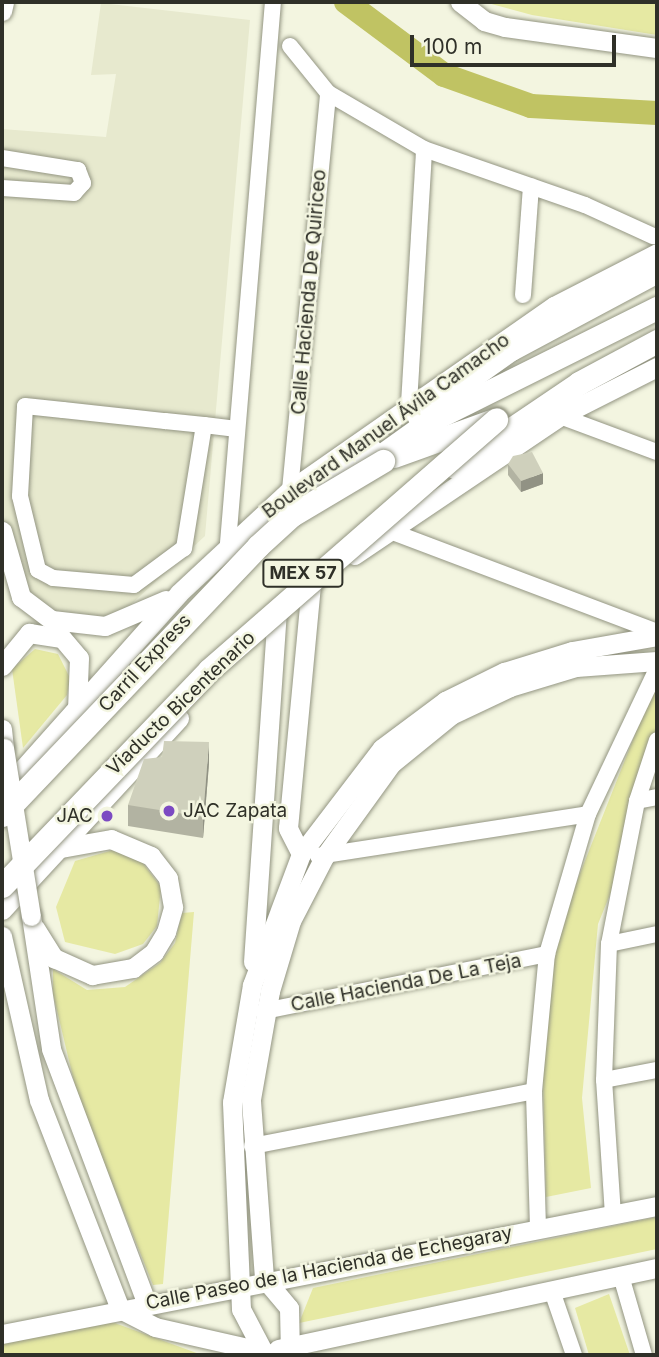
<!DOCTYPE html>
<meta charset="utf-8">
<style>
body{margin:0}
#map{position:relative;width:659px;height:1357px;overflow:hidden;background:#f3f5e0;font-family:Inter,sans-serif}
div>[style]{position:absolute}
[style*='--x']{left:calc(var(--x)*1px);top:calc(var(--y)*1px);width:calc(var(--w)*1px);rotate:calc(var(--a)*1deg)}
.built>*{inset:0;background:#e7e9ce}
.green>*{inset:0;background:#e6e9a3}
.river>*{height:24px;margin:-12px;padding:0 12px;transform-origin:12px;border-radius:12px;background:#c0c363}
.roads{filter:drop-shadow(0 0 2px #939582) drop-shadow(0 0 2px #939582)}
.minor>*{height:16px;margin:-8px;padding:0 8px;transform-origin:8px;border-radius:8px;background:#fff}
.major>*{height:19px;margin:-9.5px;padding:0 9.5px;transform-origin:9.5px;border-radius:9.5px;background:#fff}
.highway>*{height:23px;margin:-11.5px;padding:0 11.5px;transform-origin:11.5px;border-radius:11.5px;background:#fff}
.bridges{filter:drop-shadow(0 0 2px #939582) drop-shadow(0 0 2px #939582)}
.major-bridge>*{height:19px;margin:-9.5px;padding:0 9.5px;transform-origin:9.5px;border-radius:9.5px;background:#fff}
.highway-bridge>*{height:23px;margin:-11.5px;padding:0 11.5px;transform-origin:11.5px;border-radius:11.5px;background:#fff}
.wall>*{inset:0;background:#b2b3a2}
.shaded-wall>*{inset:0;background:#919284}
.building>*{inset:0;background:#cfd0bc}
.dots>*{width:19px;height:19px;translate:-50% -50%;box-sizing:border-box;border:4px solid #f3f5e0;border-radius:50%}
span{translate:-50% -50%;white-space:nowrap;text-align:center;line-height:1.15;-webkit-text-stroke:5px #f3f5e0;paint-order:stroke}
.shield-label span{padding:2px 5px;background:#f3f5e0;border:2px solid;border-radius:5px;-webkit-text-stroke-width:0}
.shield-label{font-size:18px;color:#2f3028;font-weight:700}
.street-label{font-size:19px;color:#2f3028}
.poi-label{font-size:19px;color:#2f3028}
.left{translate:0 -50%;text-align:left}
.right{translate:-100% -50%;text-align:right}
.frame{position:absolute;inset:0;border:4px solid #2f3028;pointer-events:none}
.scale{position:absolute;left:410px;top:35px;width:206px;height:32px;box-sizing:border-box;border:4px solid #2f3028;border-top:0;padding-left:9px;font-size:21px;line-height:24px;white-space:nowrap;color:#2f3028;-webkit-text-stroke:5px #f3f5e0;paint-order:stroke}
</style>
<div id="map">
<div class="built">
<i style="clip-path:polygon(101px 3px,250px 20px,205px 536px,126px 609px,94px 622px,59px 615px,22px 596px,2px 529px,2px 129px,106px 137px,116px 74px,91px 75px)"></i>
</div>
<div class="green">
<i style="clip-path:polygon(484px 2px,657px 2px,657px 35px,532px 15px)"></i>
<i style="clip-path:polygon(35px 649px,58px 654px,70px 678px,67px 695px,23px 748px,12px 669px)"></i>
<i style="clip-path:polygon(657px 679px,657px 738px,623px 828px,626px 855px,598px 924px,582px 1098px,591px 1188px,546px 1197px,542px 1040px,556px 934px)"></i>
<i style="clip-path:polygon(120px 848px,142px 862px,161px 887px,157px 926px,143px 944px,115px 954px,65px 942px,56px 907px,75px 861px)"></i>
<i style="clip-path:polygon(194px 912px,163px 1284px,153px 1285px,78px 1098px,53px 994px,53px 969px,87px 990px,125px 987px,160px 963px,175px 943px,182px 913px)"></i>
<i style="clip-path:polygon(657px 1217px,657px 1249px,299px 1323px,313px 1288px)"></i>
<i style="clip-path:polygon(609px 1294px,630px 1355px,589px 1355px,575px 1308px)"></i>
<i style="clip-path:polygon(112px 1322px,202px 1355px,2px 1355px,2px 1343px)"></i>
</div>
<div class="river">
<i style="--x:346;--y:2;--w:122;--a:36.7"></i>
<i style="--x:444;--y:75;--w:92;--a:19.6"></i>
<i style="--x:531;--y:106;--w:126;--a:3.2"></i>
</div>
<div class="roads">
<div class="minor">
<i style="--x:290;--y:46;--w:60;--a:51"></i>
<i style="--x:328;--y:93;--w:111;--a:30.3"></i>
<i style="--x:424;--y:149;--w:170;--a:19.2"></i>
<i style="--x:585;--y:205;--w:75;--a:24.5"></i>
<i style="--x:2;--y:158;--w:77;--a:9"></i>
<i style="--x:78;--y:170;--w:14;--a:69"></i>
<i style="--x:83;--y:183;--w:13;--a:132"></i>
<i style="--x:74;--y:193;--w:72;--a:-176"></i>
<i style="--x:523;--y:295;--w:109;--a:-85.8"></i>
<i style="--x:409;--y:404;--w:255;--a:-86.6"></i>
<i style="--x:560;--y:416;--w:103;--a:20.4"></i>
<i style="--x:204;--y:425;--w:125;--a:99.2"></i>
<i style="--x:184;--y:548;--w:62;--a:143.5"></i>
<i style="--x:134;--y:585;--w:81;--a:-175.1"></i>
<i style="--x:53;--y:578;--w:17;--a:-152"></i>
<i style="--x:38;--y:570;--w:76;--a:-103.7"></i>
<i style="--x:20;--y:496;--w:90;--a:-86.8"></i>
<i style="--x:25;--y:406;--w:38;--a:6"></i>
<i style="--x:63;--y:410;--w:103;--a:6.2"></i>
<i style="--x:165;--y:421;--w:39;--a:6"></i>
<i style="--x:204;--y:425;--w:33;--a:7"></i>
<i style="--x:290;--y:490;--w:399;--a:-84.5"></i>
<i style="--x:390;--y:531;--w:285;--a:20.7"></i>
<i style="--x:228;--y:543;--w:543;--a:-85.25"></i>
<i style="--x:637;--y:801;--w:20;--a:-11"></i>
<i style="--x:318;--y:856;--w:273;--a:-8.8"></i>
<i style="--x:609;--y:944;--w:49;--a:-11.8"></i>
<i style="--x:264;--y:1011;--w:289;--a:-11.4"></i>
<i style="--x:604;--y:1080;--w:54;--a:-10.7"></i>
<i style="--x:252;--y:1146;--w:287;--a:-11"></i>
<i style="--x:613;--y:1215;--w:135;--a:-93.8"></i>
<i style="--x:604;--y:1080;--w:136;--a:-87.9"></i>
<i style="--x:609;--y:944;--w:146;--a:-78.9"></i>
<i style="--x:637;--y:801;--w:64;--a:-71.8"></i>
<i style="--x:538;--y:1228;--w:137;--a:-91.7"></i>
<i style="--x:534;--y:1091;--w:138;--a:-84.6"></i>
<i style="--x:547;--y:954;--w:146;--a:-73.7"></i>
<i style="--x:588;--y:814;--w:161;--a:-64.6"></i>
<i style="--x:621;--y:1276;--w:82;--a:73.8"></i>
<i style="--x:552;--y:1291;--w:68;--a:71"></i>
</div>
<div class="major">
<i style="--x:460;--y:2;--w:31;--a:38"></i>
<i style="--x:484;--y:21;--w:22;--a:16"></i>
<i style="--x:505;--y:27;--w:153;--a:7.9"></i>
<i style="--x:2;--y:11;--w:9;--a:-77"></i>
<i style="--x:2;--y:531;--w:69;--a:73.9"></i>
<i style="--x:21;--y:597;--w:39;--a:37"></i>
<i style="--x:52;--y:620;--w:53;--a:6.5"></i>
<i style="--x:105;--y:626;--w:66;--a:-23.1"></i>
<i style="--x:354;--y:555;--w:249;--a:-34"></i>
<i style="--x:560;--y:416;--w:109;--a:-26.8"></i>
<i style="--x:2;--y:666;--w:43;--a:-50.7"></i>
<i style="--x:29;--y:633;--w:33;--a:9"></i>
<i style="--x:62;--y:638;--w:26;--a:50"></i>
<i style="--x:79;--y:658;--w:53;--a:92.2"></i>
<i style="--x:2;--y:729;--w:19;--a:84"></i>
<i style="--x:2;--y:792;--w:266;--a:-48.3"></i>
<i style="--x:179;--y:593;--w:151;--a:-42.9"></i>
<i style="--x:290;--y:490;--w:322;--a:-34.9"></i>
<i style="--x:554;--y:306;--w:116;--a:-27.2"></i>
<i style="--x:301;--y:854;--w:29;--a:-117"></i>
<i style="--x:288;--y:828;--w:246;--a:-84.6"></i>
<i style="--x:2;--y:910;--w:261;--a:-47.3"></i>
<i style="--x:31;--y:916;--w:134;--a:81.4"></i>
<i style="--x:51;--y:1049;--w:272;--a:69.4"></i>
<i style="--x:35;--y:928;--w:36;--a:58"></i>
<i style="--x:54;--y:958;--w:42;--a:24.1"></i>
<i style="--x:92;--y:975;--w:42;--a:-9.7"></i>
<i style="--x:133;--y:968;--w:26;--a:-37"></i>
<i style="--x:154;--y:952;--w:23;--a:-59"></i>
<i style="--x:166;--y:932;--w:26;--a:-74"></i>
<i style="--x:173;--y:907;--w:29;--a:-100"></i>
<i style="--x:168;--y:878;--w:28;--a:-128"></i>
<i style="--x:151;--y:856;--w:43;--a:-157"></i>
<i style="--x:111;--y:839;--w:52;--a:170"></i>
<i style="--x:2;--y:936;--w:168;--a:77.3"></i>
<i style="--x:39;--y:1100;--w:224;--a:68.8"></i>
<i style="--x:120;--y:1309;--w:39;--a:27"></i>
<i style="--x:155;--y:1327;--w:113;--a:12.8"></i>
<i style="--x:253;--y:962;--w:349;--a:-86.1"></i>
<i style="--x:2;--y:1334;--w:667;--a:-11.06"></i>
<i style="--x:278;--y:1349;--w:388;--a:-12.1"></i>
<i style="--x:265;--y:1355;--w:52;--a:-117.6"></i>
<i style="--x:241;--y:1309;--w:207;--a:-92.5"></i>
<i style="--x:232;--y:1102;--w:119;--a:-80.3"></i>
<i style="--x:252;--y:985;--w:140;--a:-69.5"></i>
<i style="--x:301;--y:854;--w:133;--a:-52.6"></i>
<i style="--x:382;--y:748;--w:79;--a:-36.7"></i>
<i style="--x:445;--y:701;--w:66;--a:-26.2"></i>
<i style="--x:504;--y:672;--w:71;--a:-17.2"></i>
<i style="--x:572;--y:651;--w:86;--a:-10"></i>
<i style="--x:290;--y:1355;--w:47;--a:-91.2"></i>
<i style="--x:289;--y:1308;--w:39;--a:-130"></i>
<i style="--x:264;--y:1278;--w:179;--a:-94.2"></i>
<i style="--x:251;--y:1099;--w:110;--a:-80"></i>
<i style="--x:270;--y:991;--w:73;--a:-73.3"></i>
<i style="--x:291;--y:921;--w:72;--a:-62.7"></i>
<i style="--x:324;--y:857;--w:115;--a:-54.2"></i>
<i style="--x:391;--y:764;--w:77;--a:-39.2"></i>
<i style="--x:451;--y:715;--w:65;--a:-25.4"></i>
<i style="--x:510;--y:687;--w:69;--a:-16.9"></i>
<i style="--x:576;--y:667;--w:81;--a:-4.2"></i>
</div>
<div class="highway">
<i style="--x:418;--y:415;--w:114;--a:-35.4"></i>
<i style="--x:511;--y:349;--w:166;--a:-28.1"></i>
<i style="--x:394;--y:456;--w:109;--a:-19.8"></i>
<i style="--x:455;--y:467;--w:150;--a:-34.1"></i>
<i style="--x:579;--y:383;--w:89;--a:-28.3"></i>
<i style="--x:361;--y:470;--w:82;--a:-35.6"></i>
<i style="--x:428;--y:422;--w:256;--a:-26.5"></i>
<i style="--x:296;--y:504;--w:92;--a:-36.1"></i>
</div>
</div>
<div class="bridges">
<div class="major-bridge">
<i style="--x:4;--y:748;--w:170;--a:80.9"></i>
</div>
<div class="highway-bridge">
<i style="--x:2;--y:815;--w:371;--a:-46.4"></i>
<i style="--x:258;--y:546;--w:46;--a:-42.4"></i>
<i style="--x:292;--y:515;--w:106;--a:-30.7"></i>
<i style="--x:2;--y:886;--w:299;--a:-46.2"></i>
<i style="--x:209;--y:670;--w:381;--a:-41.1"></i>
</div>
</div>
<div class="wall">
<i style="clip-path:polygon(508px 464px,543px 484px,521px 492px,508px 475px)"></i>
<i style="clip-path:polygon(209px 763px,203px 838px,128px 826px,128px 805px)"></i>
</div>
<div class="shaded-wall">
<i style="clip-path:polygon(543px 473px,543px 484px,521px 492px,521px 481px)"></i>
<i style="clip-path:polygon(209px 742px,209px 763px,203px 838px,203px 817px)"></i>
</div>
<div class="building">
<i style="clip-path:polygon(532px 452px,543px 473px,521px 481px,508px 464px,513px 456px)"></i>
<i style="clip-path:polygon(164px 741px,209px 742px,203px 817px,128px 805px,144px 759px,162px 757px)"></i>
</div>
<div class="dots">
<i style="left:169px;top:811px;background:#7c4ac2"></i>
<i style="left:107px;top:816px;background:#7c4ac2"></i>
</div>
<div class="shield-label">
<span style="left:303px;top:573px">MEX 57</span>
</div>
<div class="street-label">
<span style="left:309px;top:292px;rotate:-85deg">Calle Hacienda De Quiriceo</span>
<span style="left:386px;top:426px;rotate:-36deg">Boulevard Manuel Ávila Camacho</span>
<span style="left:145px;top:663px;rotate:-47deg">Carril Express</span>
<span style="left:181px;top:703px;rotate:-44deg">Viaducto Bicentenario</span>
<span style="left:406px;top:983px;rotate:-11deg">Calle Hacienda De La Teja</span>
<span style="left:329px;top:1268px;rotate:-11deg">Calle Paseo de la Hacienda de Echegaray</span>
</div>
<div class="poi-label">
<span class="left" style="left:183px;top:811px">JAC Zapata</span>
<span class="right" style="left:93px;top:816px">JAC</span>
</div>
<div class="frame"></div>
<div class="scale">100 m</div>
</div>
